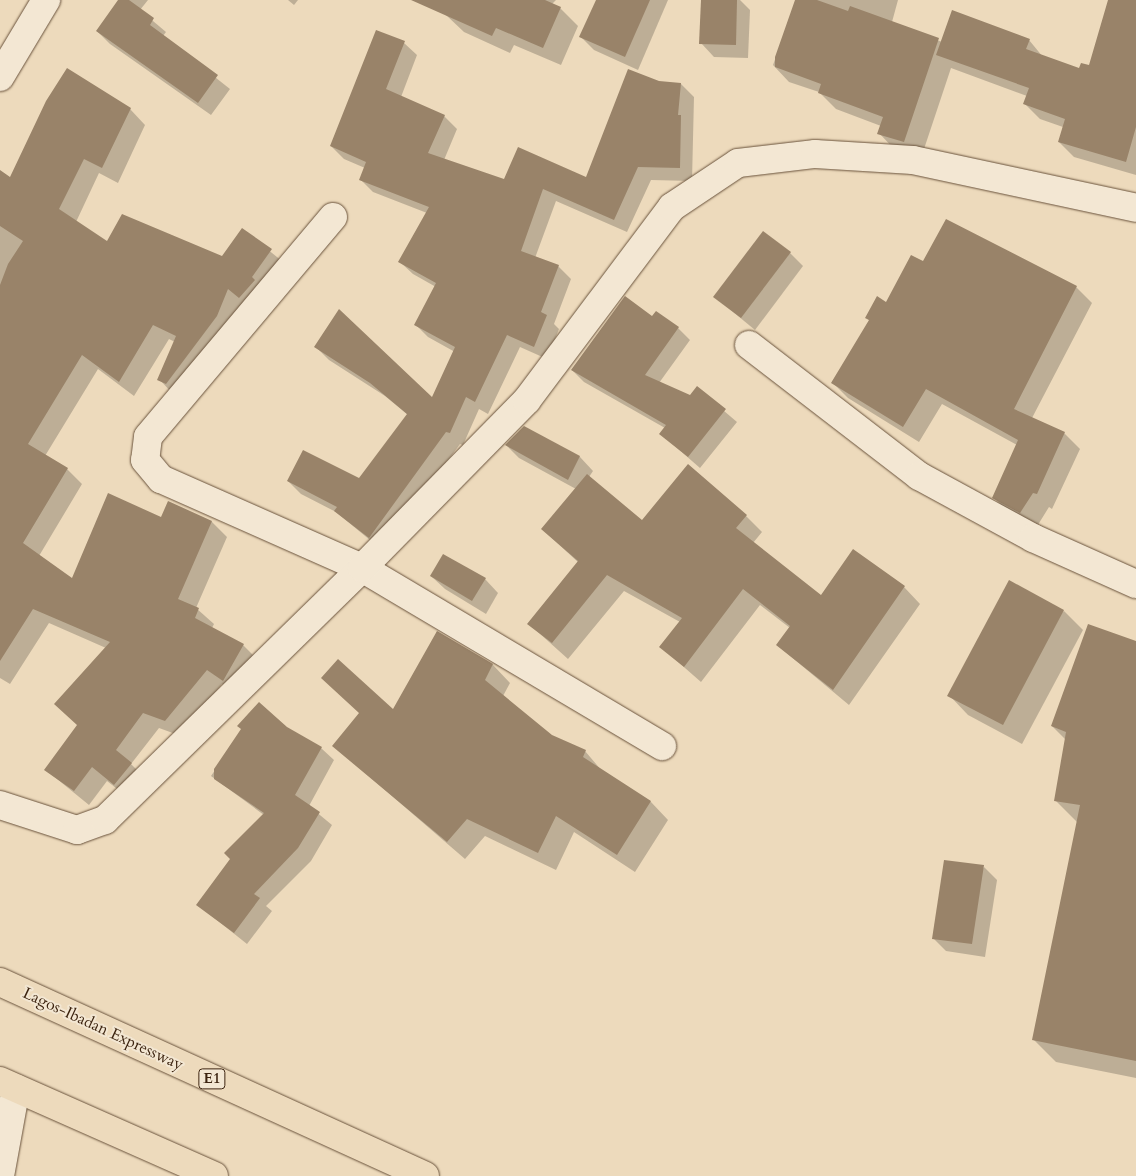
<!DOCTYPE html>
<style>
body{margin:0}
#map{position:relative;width:1136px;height:1176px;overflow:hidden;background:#eddabc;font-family:Cardo,serif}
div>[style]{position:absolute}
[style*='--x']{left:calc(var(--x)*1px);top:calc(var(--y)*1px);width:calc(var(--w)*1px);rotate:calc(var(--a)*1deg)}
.shadow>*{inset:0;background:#0003}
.building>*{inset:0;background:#998369}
.roads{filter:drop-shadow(0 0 1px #69523b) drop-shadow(0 0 1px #69523b)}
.minor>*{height:28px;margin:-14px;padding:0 14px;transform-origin:14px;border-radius:14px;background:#f3e7d3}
.highway>*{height:28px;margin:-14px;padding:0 14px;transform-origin:14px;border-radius:14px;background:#eddabc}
span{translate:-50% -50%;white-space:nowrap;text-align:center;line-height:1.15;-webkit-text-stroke:4px #f3e7d3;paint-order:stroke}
.shield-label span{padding:1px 4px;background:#f3e7d3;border:1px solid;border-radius:4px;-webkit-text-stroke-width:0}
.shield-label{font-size:15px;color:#3d2410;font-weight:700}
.street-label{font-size:16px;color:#3d2410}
</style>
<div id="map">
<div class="shadow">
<i style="clip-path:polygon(119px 0,148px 0,140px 10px,166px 32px,163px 36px,230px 89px,211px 115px,110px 44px,97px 31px)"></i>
<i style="clip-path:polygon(288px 0,298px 0,294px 5px)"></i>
<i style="clip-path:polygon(462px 0,556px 0,552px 4px,560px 8px,578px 26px,561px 65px,514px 45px,510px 53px,464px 32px,446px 15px)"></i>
<i style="clip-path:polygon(597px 0,668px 0,638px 70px,594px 50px,581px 37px)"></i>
<i style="clip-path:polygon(703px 0,740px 0,750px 10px,748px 58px,714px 57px,701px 43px)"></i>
<i style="clip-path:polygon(796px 0,898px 0,892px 22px,942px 42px,1029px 40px,1043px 57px,1080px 70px,1090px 67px,1111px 0,1136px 0,1136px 175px,1074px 157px,1059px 142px,1063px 127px,1040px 119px,1025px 104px,1027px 96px,951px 68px,921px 158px,895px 150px,879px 133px,881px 126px,836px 109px,819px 92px,789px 82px,773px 65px)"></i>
<i style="clip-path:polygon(404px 43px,417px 55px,401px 97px,444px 116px,457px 129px,444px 160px,504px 180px,587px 179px,659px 82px,681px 84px,694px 97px,692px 181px,651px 180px,627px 232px,556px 201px,535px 258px,558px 266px,571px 279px,554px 324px,559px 329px,547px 359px,520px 347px,488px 414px,479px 409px,463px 445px,460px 444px,382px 550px,336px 512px,301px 494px,288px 481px,359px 479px,408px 415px,385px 396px,329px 360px,316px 347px,433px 399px,455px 352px,428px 337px,415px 324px,436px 287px,413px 274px,400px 262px,427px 213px,373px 192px,361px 180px,365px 168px,344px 159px,331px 146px)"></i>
<i style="clip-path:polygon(130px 109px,145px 125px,118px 183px,99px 173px,76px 222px,107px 243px,222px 258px,242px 229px,287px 265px,174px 395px,159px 379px,175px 342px,169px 339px,134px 396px,98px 369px,45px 456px,67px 469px,82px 484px,39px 556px,72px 580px,162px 518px,169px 503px,212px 522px,227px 537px,196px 608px,214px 624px,212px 628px,243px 645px,258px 660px,239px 695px,222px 684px,181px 736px,159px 728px,131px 764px,146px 779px,125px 795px,107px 781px,89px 805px,46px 770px,78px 726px,106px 648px,49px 623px,10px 684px,0 678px,0 171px,10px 178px)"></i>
<i style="clip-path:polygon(790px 253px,803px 266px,755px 330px,715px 297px)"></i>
<i style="clip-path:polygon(924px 263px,1076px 287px,1092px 303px,1032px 418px,1064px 433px,1080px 449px,1052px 509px,1049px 507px,1036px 528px,1009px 513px,994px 498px,1017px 445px,942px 404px,919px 442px,848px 398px,832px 382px,870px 321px,866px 317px,886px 303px)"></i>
<i style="clip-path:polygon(678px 328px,690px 340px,659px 383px,690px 397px,697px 388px,737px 422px,700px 468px,661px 434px,665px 428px,584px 382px,572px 370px)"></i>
<i style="clip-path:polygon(524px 427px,580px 457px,593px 471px,589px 477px,642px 521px,746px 516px,762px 532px,753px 543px,821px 596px,853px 551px,904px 587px,920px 604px,849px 705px,777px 645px,790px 628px,760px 605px,701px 682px,661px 647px,680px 622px,624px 591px,568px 659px,529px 624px,579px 563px,542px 529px,576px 489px,519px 458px,506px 445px)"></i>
<i style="clip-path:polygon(431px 576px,485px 579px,498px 593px,486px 614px,445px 589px)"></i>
<i style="clip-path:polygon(1064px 611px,1083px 630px,1022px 744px,968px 715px,949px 695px)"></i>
<i style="clip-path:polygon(437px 632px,493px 665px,510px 683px,503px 696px,552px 736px,585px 751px,602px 771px,651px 802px,668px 820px,635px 872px,574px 832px,556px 870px,485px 836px,465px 859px,334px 746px,394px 711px)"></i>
<i style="clip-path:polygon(1136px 643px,1136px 1078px,1056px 1062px,1034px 1040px,1078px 823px,1056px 801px,1066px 740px,1052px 726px)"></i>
<i style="clip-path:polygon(286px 728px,321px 748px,334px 760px,309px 806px,332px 825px,311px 861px,266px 906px,272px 911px,247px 944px,198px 905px,264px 815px,211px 776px,243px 729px)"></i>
<i style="clip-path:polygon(984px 867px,997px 880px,985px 957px,946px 951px,933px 938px)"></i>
</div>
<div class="building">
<i style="clip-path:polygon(118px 0,129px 0,154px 18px,150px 25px,218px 75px,198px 103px,96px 31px)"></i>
<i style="clip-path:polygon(411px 0,545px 0,561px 7px,543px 48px,496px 28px,492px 36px)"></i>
<i style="clip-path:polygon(596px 0,650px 0,625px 57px,579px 37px)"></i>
<i style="clip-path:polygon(701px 0,737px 0,736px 45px,699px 44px)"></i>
<i style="clip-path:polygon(795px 0,817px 0,848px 11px,850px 6px,939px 38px,904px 142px,877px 134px,883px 117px,818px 93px,821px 84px,775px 67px,775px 57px)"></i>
<i style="clip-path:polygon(1108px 0,1136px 0,1136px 127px,1126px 162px,1058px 142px,1065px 119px,1023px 104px,1029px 88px,936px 55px,952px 10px,1030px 39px,1026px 49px,1079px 68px,1081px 63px,1089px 65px)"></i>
<i style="clip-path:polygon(376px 30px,405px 41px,386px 89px,445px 115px,428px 153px,504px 179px,518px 147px,586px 177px,628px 69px,659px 81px,681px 83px,678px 115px,681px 115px,680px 168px,638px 167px,614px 220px,543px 189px,521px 251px,559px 265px,541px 312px,547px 315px,534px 347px,507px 335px,475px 402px,466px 397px,450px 433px,446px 432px,369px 538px,334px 511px,337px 507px,287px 481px,303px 450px,359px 478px,407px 414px,370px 383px,314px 347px,339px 309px,432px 397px,455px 347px,414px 325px,436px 283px,398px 262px,429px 207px,359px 180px,366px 162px,330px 146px)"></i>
<i style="clip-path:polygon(67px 68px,131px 108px,102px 168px,84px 159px,59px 209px,107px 241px,122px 214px,222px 256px,242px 228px,272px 249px,252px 277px,255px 280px,239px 298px,228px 289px,217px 316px,166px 384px,157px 380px,176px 336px,153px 325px,119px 382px,82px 355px,28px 444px,68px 468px,23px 543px,72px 578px,108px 493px,161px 517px,168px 501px,212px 521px,178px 599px,199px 608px,195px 618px,244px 644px,223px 681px,207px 670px,165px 721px,143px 713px,116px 750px,132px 763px,114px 785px,92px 767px,74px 791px,44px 770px,77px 725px,54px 704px,110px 642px,33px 609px,0 661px,0 285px,8px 264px,23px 241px,0 226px,0 170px,10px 177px,46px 101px)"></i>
<i style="clip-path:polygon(946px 219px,1077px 286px,1014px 409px,1065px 432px,1037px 494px,1033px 493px,1020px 513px,992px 498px,1018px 440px,926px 389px,903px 427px,831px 383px,869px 320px,865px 318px,877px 296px,886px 302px,911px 255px,923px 261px)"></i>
<i style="clip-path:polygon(763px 231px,791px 252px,741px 318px,713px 297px)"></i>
<i style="clip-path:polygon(625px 296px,652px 316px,656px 311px,679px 327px,645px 375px,690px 395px,697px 386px,726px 409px,688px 457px,659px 434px,666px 425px,571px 370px)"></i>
<i style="clip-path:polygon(524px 426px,580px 456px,568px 480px,505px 445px)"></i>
<i style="clip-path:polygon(688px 464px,747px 515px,736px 528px,821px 595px,853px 549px,905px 586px,833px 690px,776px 645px,790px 626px,743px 589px,684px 667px,659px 647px,682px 618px,607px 575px,552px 643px,527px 624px,578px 561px,541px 529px,587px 474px,642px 520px)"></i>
<i style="clip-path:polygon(443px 554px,486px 578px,472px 601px,430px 576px)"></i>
<i style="clip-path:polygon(1009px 580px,1064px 610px,1003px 725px,947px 696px)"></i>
<i style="clip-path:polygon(1088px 624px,1136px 641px,1136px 1061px,1032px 1040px,1080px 805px,1054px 801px,1066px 732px,1051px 726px)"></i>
<i style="clip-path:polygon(437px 631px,493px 664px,485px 680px,552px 735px,586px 750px,583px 757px,651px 801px,617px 855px,556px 816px,538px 853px,467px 819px,447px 842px,332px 746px,359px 713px,321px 678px,338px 659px,393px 709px)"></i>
<i style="clip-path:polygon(259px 702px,287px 727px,322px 747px,295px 795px,320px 812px,298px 848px,254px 894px,260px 898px,234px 933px,196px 905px,230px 859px,224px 853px,264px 813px,214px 779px,214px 769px,241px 729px,237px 726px)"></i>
<i style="clip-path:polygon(944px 860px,984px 865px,972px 944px,932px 939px)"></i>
</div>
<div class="roads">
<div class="minor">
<i style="--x:0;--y:77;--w:90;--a:-59.1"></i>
<i style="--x:333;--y:217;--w:287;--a:130.1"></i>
<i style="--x:148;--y:437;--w:23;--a:97"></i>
<i style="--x:145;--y:460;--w:25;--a:50"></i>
<i style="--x:161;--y:479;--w:220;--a:23.9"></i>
<i style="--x:362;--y:568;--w:349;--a:30.7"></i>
<i style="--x:749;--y:345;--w:215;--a:37.6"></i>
<i style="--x:919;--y:476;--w:130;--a:28.5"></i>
<i style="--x:1033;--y:538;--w:113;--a:24.1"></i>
<i style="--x:0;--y:805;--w:81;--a:18"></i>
<i style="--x:77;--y:830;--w:30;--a:-20"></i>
<i style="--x:105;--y:820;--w:360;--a:-44.4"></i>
<i style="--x:362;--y:568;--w:235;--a:-45.5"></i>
<i style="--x:527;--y:400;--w:241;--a:-53.1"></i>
<i style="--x:672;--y:207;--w:79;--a:-33.7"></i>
<i style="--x:738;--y:163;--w:78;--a:-6.7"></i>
<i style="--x:815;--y:154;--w:98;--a:3.5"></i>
<i style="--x:913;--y:160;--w:228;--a:12.1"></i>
<i style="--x:0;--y:1176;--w:89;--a:-79.7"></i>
</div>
<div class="highway">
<i style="--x:0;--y:982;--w:467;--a:24.5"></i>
<i style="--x:0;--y:1081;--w:234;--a:23.9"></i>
</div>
</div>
<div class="shield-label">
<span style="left:212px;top:1079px">E1</span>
</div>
<div class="street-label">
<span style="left:103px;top:1029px;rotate:25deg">Lagos-Ibadan Expressway</span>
</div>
</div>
